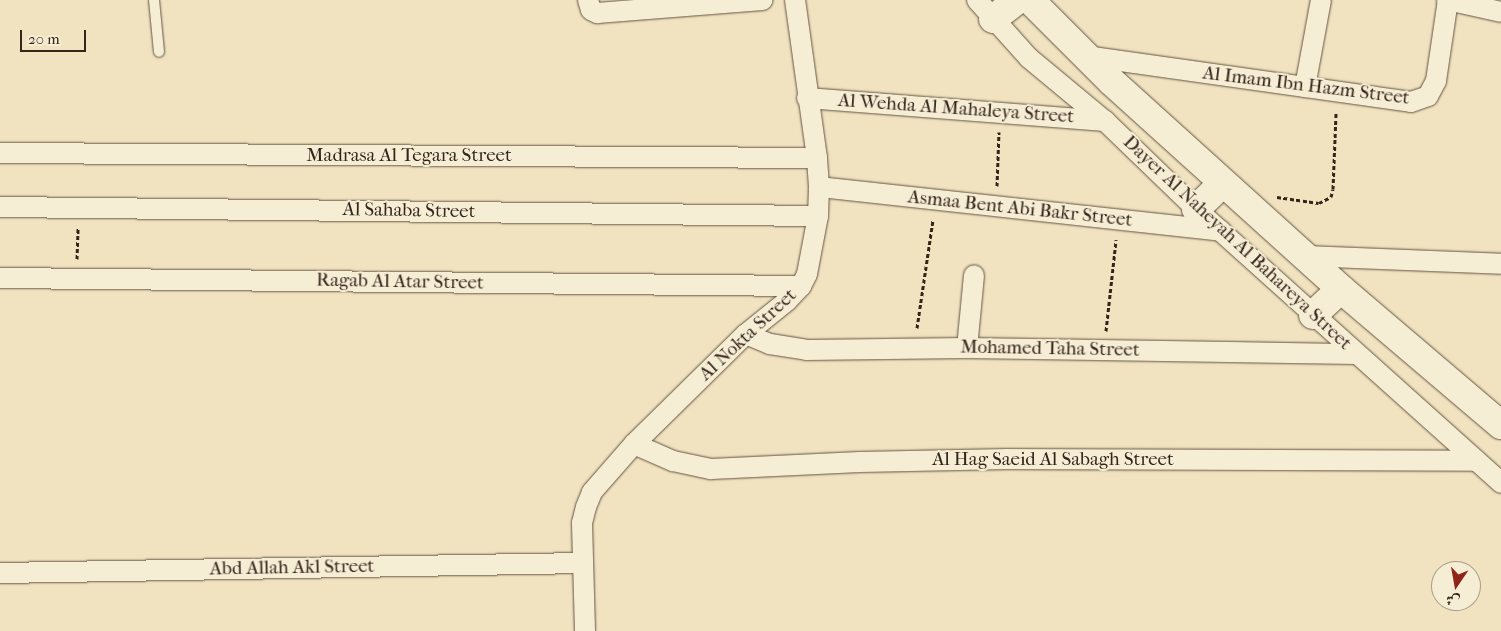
<!DOCTYPE html>
<meta charset="utf-8">
<style>
body{margin:0}
#map{position:relative;width:1501px;height:631px;overflow:hidden;background:#f1e3bf;font-family:"IM FELL French Canon",Amiri,serif}
div>[style]{position:absolute}
[style*='--x']{left:calc(var(--x)*1px);top:calc(var(--y)*1px);width:calc(var(--w)*1px);rotate:calc(var(--a)*1deg)}
.path>*{height:3px;margin-top:-1.5px;transform-origin:0;background:repeating-linear-gradient(90deg,#35241a 0 4px,transparent 0 6.5px)}
.roads{filter:drop-shadow(0 0 1px #645443) drop-shadow(0 0 1px #645443)}
.lane>*{height:10px;margin:-5px;padding:0 5px;transform-origin:5px;border-radius:5px;background:#f6edd5}
.street>*{height:20px;margin:-10px;padding:0 10px;transform-origin:10px;border-radius:10px;background:#f6edd5}
.secondary>*{height:28px;margin:-14px;padding:0 14px;transform-origin:14px;border-radius:14px;background:#f6edd5}
span{translate:-50% -50%;white-space:nowrap;text-align:center;line-height:1.15;-webkit-text-stroke:4px #f6edd5;paint-order:stroke}
.street-label{font-size:19px;color:#35241a}
.north{position:absolute;left:1431px;top:561px;width:50px;height:50px;box-sizing:border-box;background:#f6edd5;border:1px solid #a99d8a;border-radius:50%;rotate:192deg;font-size:14px;font-weight:700;line-height:20px;text-align:center;color:#35241a}
.north::after{content:'';display:block;margin:auto;width:18px;height:22px;background:#8f2418;clip-path:polygon(50% 0,100% 100%,50% 72%,0 100%)}
.scale{position:absolute;left:20px;top:30px;width:66px;height:22px;box-sizing:border-box;border:2px solid #35241a;border-top:0;padding-left:6px;font-size:15px;line-height:18px;white-space:nowrap;color:#35241a;-webkit-text-stroke:4px #f6edd5;paint-order:stroke}
</style>
<div id="map">
<div class="path">
<i style="--x:997;--y:186;--w:54;--a:-87.9"></i>
<i style="--x:1277;--y:197;--w:42;--a:8.1"></i>
<i style="--x:1319;--y:203;--w:13;--a:-27"></i>
<i style="--x:1331;--y:197;--w:8;--a:-76"></i>
<i style="--x:1333;--y:189;--w:76;--a:-87.7"></i>
<i style="--x:77;--y:259;--w:31;--a:-88"></i>
<i style="--x:917;--y:328;--w:109;--a:-81.6"></i>
<i style="--x:1106;--y:331;--w:92;--a:-83.7"></i>
</div>
<div class="roads">
<div class="lane">
<i style="--x:154;--y:0;--w:52;--a:84.5"></i>
</div>
<div class="street">
<i style="--x:588;--y:0;--w:10;--a:73"></i>
<i style="--x:591;--y:10;--w:7;--a:27"></i>
<i style="--x:597;--y:13;--w:166;--a:-4.5"></i>
<i style="--x:977;--y:0;--w:78;--a:48.1"></i>
<i style="--x:1029;--y:58;--w:99;--a:39.7"></i>
<i style="--x:1105;--y:121;--w:127;--a:44"></i>
<i style="--x:1196;--y:209;--w:410;--a:41.9"></i>
<i style="--x:1447;--y:0;--w:55;--a:12.5"></i>
<i style="--x:1085;--y:56;--w:329;--a:8"></i>
<i style="--x:1411;--y:102;--w:18;--a:-19"></i>
<i style="--x:1428;--y:96;--w:17;--a:-62"></i>
<i style="--x:1436;--y:81;--w:82;--a:-81.6"></i>
<i style="--x:1305;--y:87;--w:88;--a:-79.6"></i>
<i style="--x:807;--y:98;--w:299;--a:4.4"></i>
<i style="--x:0;--y:153;--w:817;--a:0.35"></i>
<i style="--x:819;--y:187;--w:404;--a:6.2"></i>
<i style="--x:0;--y:207;--w:818;--a:0.63"></i>
<i style="--x:1305;--y:256;--w:196;--a:2.3"></i>
<i style="--x:0;--y:278;--w:801;--a:0.57"></i>
<i style="--x:746;--y:334;--w:26;--a:23"></i>
<i style="--x:770;--y:344;--w:36;--a:9"></i>
<i style="--x:806;--y:350;--w:161;--a:-0.7"></i>
<i style="--x:967;--y:348;--w:390;--a:0.9"></i>
<i style="--x:967;--y:348;--w:73;--a:-84.5"></i>
<i style="--x:634;--y:444;--w:43;--a:23.6"></i>
<i style="--x:673;--y:461;--w:39;--a:12"></i>
<i style="--x:711;--y:469;--w:149;--a:-2.7"></i>
<i style="--x:860;--y:462;--w:148;--a:-1.2"></i>
<i style="--x:1008;--y:459;--w:468;--a:0.2"></i>
<i style="--x:0;--y:573;--w:583;--a:-0.98"></i>
<i style="--x:585;--y:631;--w:108;--a:-91.6"></i>
<i style="--x:582;--y:523;--w:16;--a:-76"></i>
<i style="--x:586;--y:507;--w:16;--a:-68"></i>
<i style="--x:592;--y:492;--w:64;--a:-48.8"></i>
<i style="--x:634;--y:444;--w:157;--a:-44.5"></i>
<i style="--x:746;--y:334;--w:53;--a:-38.8"></i>
<i style="--x:787;--y:301;--w:21;--a:-47"></i>
<i style="--x:801;--y:286;--w:13;--a:-63"></i>
<i style="--x:807;--y:274;--w:59;--a:-79.3"></i>
<i style="--x:818;--y:216;--w:29;--a:-88"></i>
<i style="--x:819;--y:187;--w:29;--a:-94"></i>
<i style="--x:817;--y:158;--w:160;--a:-97.9"></i>
</div>
<div class="secondary">
<i style="--x:1030;--y:0;--w:115;--a:45"></i>
<i style="--x:1111;--y:81;--w:310;--a:42.1"></i>
<i style="--x:1341;--y:289;--w:210;--a:40.4"></i>
<i style="--x:993;--y:19;--w:31;--a:-38"></i>
<i style="--x:1196;--y:209;--w:37;--a:-44"></i>
<i style="--x:1313;--y:315;--w:38;--a:-43"></i>
</div>
</div>
<div class="street-label">
<span style="left:1306px;top:86px;rotate:7deg">Al Imam Ibn Hazm Street</span>
<span style="left:956px;top:109px;rotate:4deg">Al Wehda Al Mahaleya Street</span>
<span style="left:409px;top:156px">Madrasa Al Tegara Street</span>
<span style="left:1020px;top:209px;rotate:6deg">Asmaa Bent Abi Bakr Street</span>
<span style="left:409px;top:211px;rotate:1deg">Al Sahaba Street</span>
<span style="left:1237px;top:243px;rotate:43deg">Dayer Al Naheyah Al Bahareya Street</span>
<span style="left:400px;top:282px;rotate:1deg">Ragab Al Atar Street</span>
<span style="left:748px;top:335px;rotate:-43deg">Al Nokta Street</span>
<span style="left:1050px;top:349px;rotate:1deg">Mohamed Taha Street</span>
<span style="left:1053px;top:460px">Al Hag Saeid Al Sabagh Street</span>
<span style="left:292px;top:568px;rotate:-1deg">Abd Allah Akl Street</span>
</div>
<div class="north">ش</div>
<div class="scale">20 m</div>
</div>
